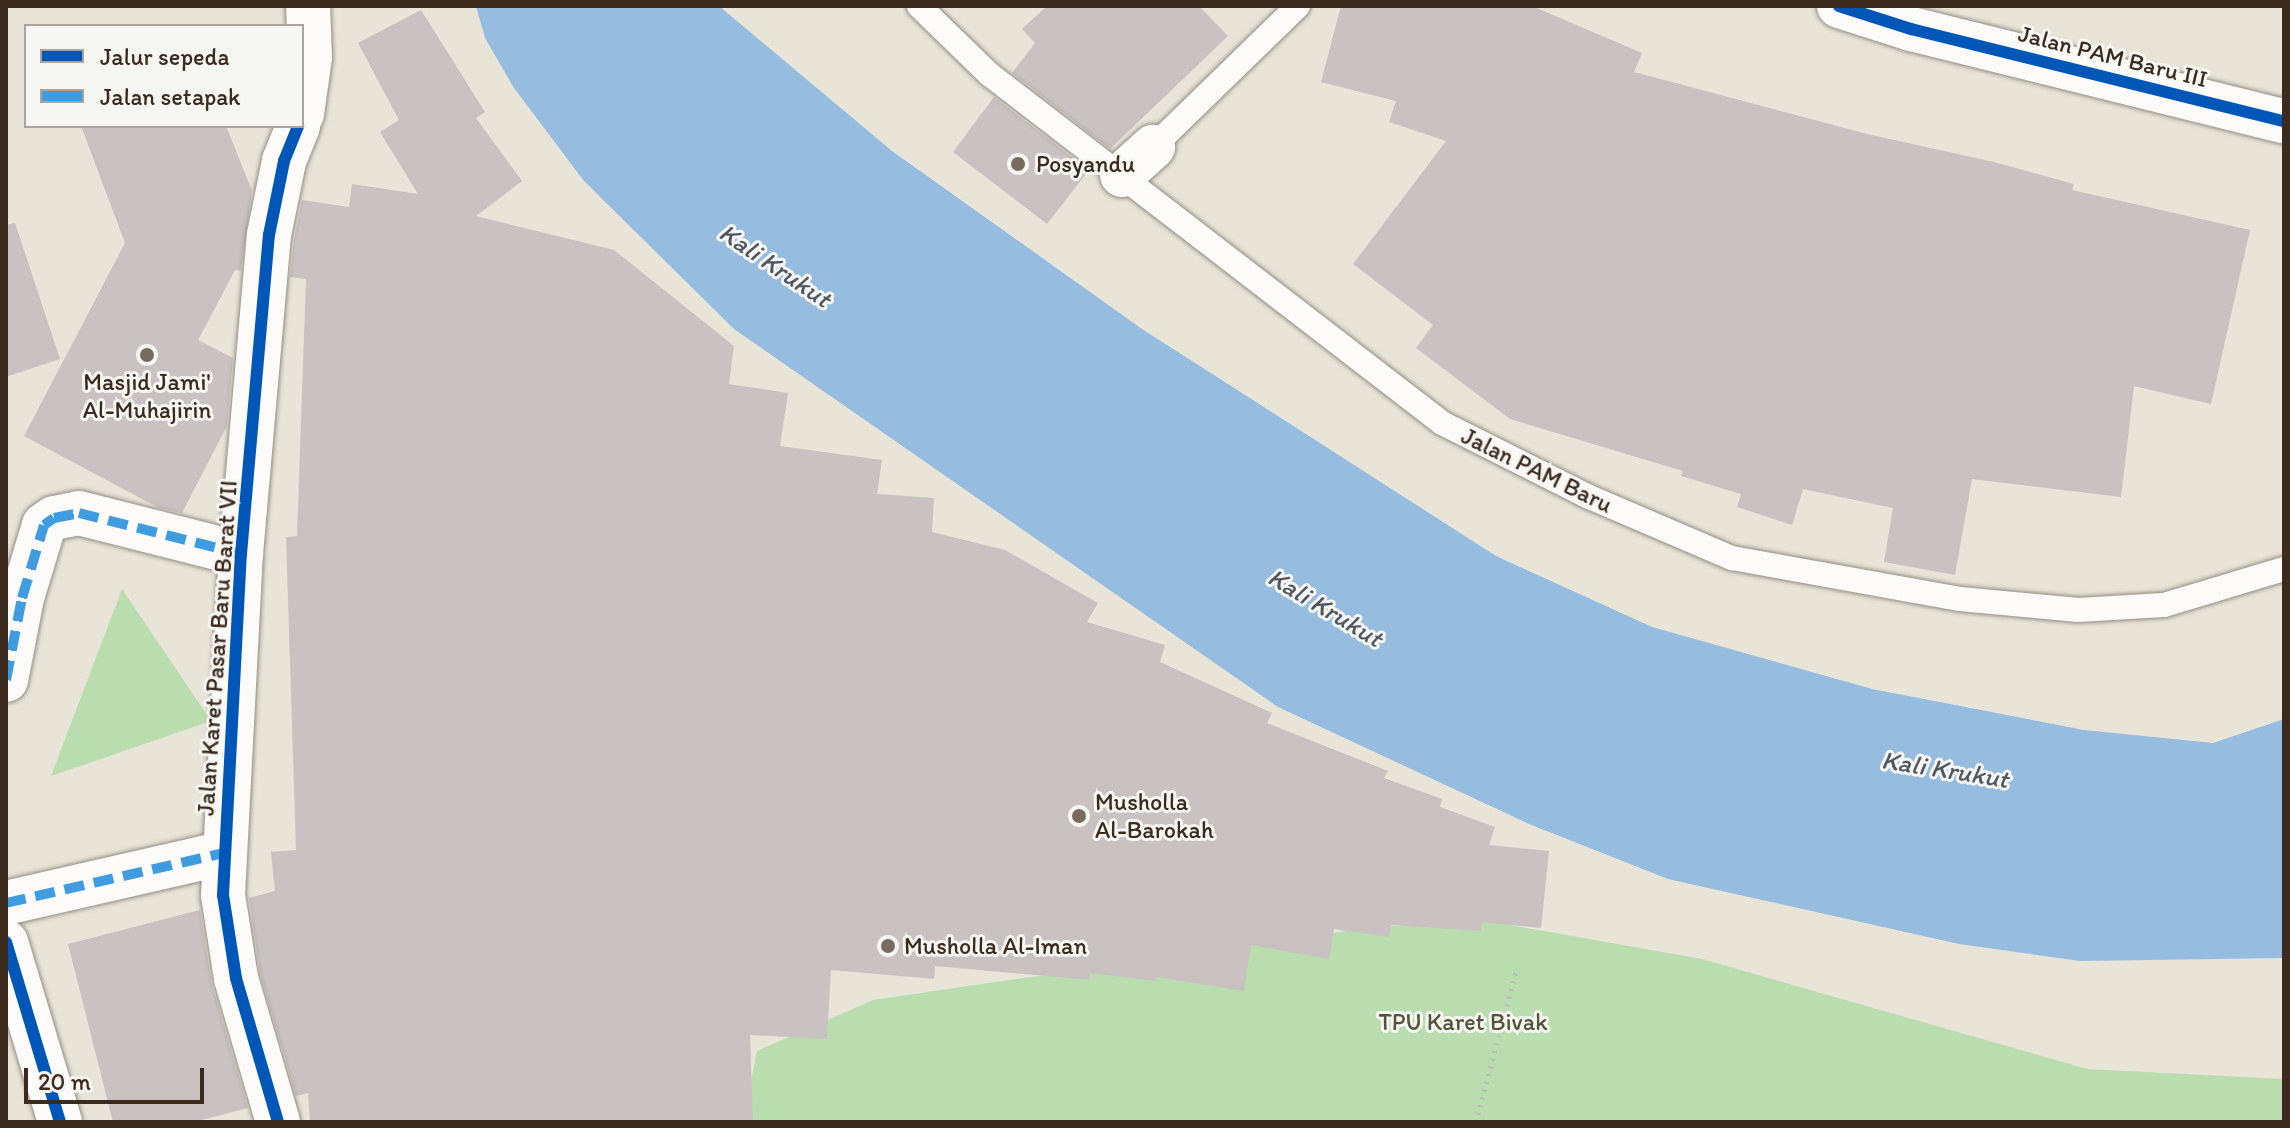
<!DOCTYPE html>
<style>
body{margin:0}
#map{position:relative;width:2290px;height:1128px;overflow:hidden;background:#e8e4d7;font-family:Itim,sans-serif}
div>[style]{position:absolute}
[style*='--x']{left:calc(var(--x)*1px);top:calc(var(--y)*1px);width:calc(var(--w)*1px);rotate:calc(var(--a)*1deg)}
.green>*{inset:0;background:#baddaf}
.water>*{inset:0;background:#96bcdf}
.building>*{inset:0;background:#c9c1c2}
.path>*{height:5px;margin-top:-2.5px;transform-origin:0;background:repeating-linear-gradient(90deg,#bebcb9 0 2px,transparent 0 8px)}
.roads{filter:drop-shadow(0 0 2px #938e85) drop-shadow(0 0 2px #938e85)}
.service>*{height:24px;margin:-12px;padding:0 12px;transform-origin:12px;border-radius:12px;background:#fcfbf9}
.minor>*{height:44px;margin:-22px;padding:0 22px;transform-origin:22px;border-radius:22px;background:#fcfbf9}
.quiet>*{height:10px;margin-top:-5px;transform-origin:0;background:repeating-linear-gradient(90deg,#3f9ce0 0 20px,transparent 0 30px)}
.cycleway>*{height:12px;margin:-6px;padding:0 6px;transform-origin:6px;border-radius:6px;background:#0057b8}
.dots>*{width:22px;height:22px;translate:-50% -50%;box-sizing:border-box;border:4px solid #f6f6f2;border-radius:50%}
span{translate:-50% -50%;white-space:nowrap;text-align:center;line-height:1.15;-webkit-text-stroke:6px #f6f6f2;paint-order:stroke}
.street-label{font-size:24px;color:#3b2a1e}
.poi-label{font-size:24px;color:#3b2a1e}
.left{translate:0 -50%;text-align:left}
.park-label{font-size:24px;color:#52553a}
.water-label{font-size:26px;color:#4f5763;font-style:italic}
.frame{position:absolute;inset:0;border:8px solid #3b2a1e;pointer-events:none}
.legend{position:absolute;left:24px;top:24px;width:280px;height:104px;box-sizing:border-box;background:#f6f6f2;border:2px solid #aba49d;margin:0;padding:10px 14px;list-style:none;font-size:24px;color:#3b2a1e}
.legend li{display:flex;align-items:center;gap:16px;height:40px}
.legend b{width:40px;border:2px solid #aba49d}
.scale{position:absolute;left:24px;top:1068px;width:180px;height:36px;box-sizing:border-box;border:4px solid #3b2a1e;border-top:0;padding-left:10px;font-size:24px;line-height:28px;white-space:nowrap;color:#3b2a1e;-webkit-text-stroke:6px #f6f6f2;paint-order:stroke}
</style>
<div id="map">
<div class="green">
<i style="clip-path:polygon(122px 589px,211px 721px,51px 776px)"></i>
<i style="clip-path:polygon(1488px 921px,1702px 959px,2087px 1069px,2284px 1079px,2284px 1122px,743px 1122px,757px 1051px,873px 1000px,1374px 927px)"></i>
</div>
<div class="water">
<i style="clip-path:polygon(476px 6px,719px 6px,892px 151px,1142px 329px,1496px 556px,1652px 627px,1872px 689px,2084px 730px,2213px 743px,2284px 719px,2284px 958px,2080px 961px,1959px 944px,1668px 879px,1529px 824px,1278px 707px,734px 329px,584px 181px,514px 88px,485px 38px)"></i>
</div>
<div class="building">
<i style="clip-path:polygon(1047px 6px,1199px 6px,1228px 36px,1110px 149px,1012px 73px,1035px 43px,1022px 29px)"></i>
<i style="clip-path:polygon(1341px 6px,1532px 6px,1642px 53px,1634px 72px,1867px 134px,1994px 162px,2074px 184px,2072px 190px,2250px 230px,2211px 404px,2134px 386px,2121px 497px,1972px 479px,1955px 575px,1884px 562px,1893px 508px,1803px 489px,1792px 525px,1737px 507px,1741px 494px,1681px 476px,1683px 471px,1510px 419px,1416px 348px,1433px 325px,1353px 264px,1446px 141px,1389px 122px,1396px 101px,1321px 82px)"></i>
<i style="clip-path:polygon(421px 10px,485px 112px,476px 118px,522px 181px,476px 216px,614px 250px,734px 346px,729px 384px,788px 393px,780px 446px,882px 460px,877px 494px,934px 498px,932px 532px,1005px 550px,1098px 603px,1087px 622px,1165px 645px,1160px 662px,1272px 713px,1267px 723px,1388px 771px,1384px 778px,1442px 799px,1440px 807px,1495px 827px,1489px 845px,1549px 851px,1541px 928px,1482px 922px,1481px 931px,1391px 925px,1389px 937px,1334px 929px,1329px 959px,1251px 945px,1244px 991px,1156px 977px,1155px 981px,1090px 973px,1090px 980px,935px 966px,934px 979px,831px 970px,827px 1039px,750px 1035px,753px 1122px,310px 1122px,308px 1093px,296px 1096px,260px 973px,249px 898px,275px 891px,271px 852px,296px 850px,286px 537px,297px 536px,306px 279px,290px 277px,294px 239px,302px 200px,349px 207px,352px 184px,418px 194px,380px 132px,399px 120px,358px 43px)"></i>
<i style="clip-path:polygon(994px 97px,1089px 170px,1047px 224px,953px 152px)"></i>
<i style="clip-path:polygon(81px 126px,226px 126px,252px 191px,241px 271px,235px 270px,198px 340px,233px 358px,227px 426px,182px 513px,159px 508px,24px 436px,125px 243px)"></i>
<i style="clip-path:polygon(15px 223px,60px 359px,6px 377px,6px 225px)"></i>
<i style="clip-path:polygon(200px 910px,212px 985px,248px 1108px,194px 1122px,113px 1122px,68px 944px)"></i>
</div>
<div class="path">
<i style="--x:1476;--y:1122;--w:159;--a:-75.1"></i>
</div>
<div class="roads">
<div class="service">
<i style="--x:919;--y:6;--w:98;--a:44.2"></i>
<i style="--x:989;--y:74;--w:572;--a:37.61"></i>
<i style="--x:1442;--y:423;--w:162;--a:26.7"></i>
<i style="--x:1587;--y:496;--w:158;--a:23.2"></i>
<i style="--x:1732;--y:558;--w:232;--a:10.2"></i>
<i style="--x:1960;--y:599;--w:119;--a:5.3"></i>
<i style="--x:2078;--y:610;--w:86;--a:-3.3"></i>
<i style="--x:2164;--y:605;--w:125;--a:-16.7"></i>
<i style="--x:1153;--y:147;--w:202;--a:-44.2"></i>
</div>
<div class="minor">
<i style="--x:1839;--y:6;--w:76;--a:17.7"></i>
<i style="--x:1911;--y:29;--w:384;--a:13.9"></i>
<i style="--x:302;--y:114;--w:58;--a:-82"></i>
<i style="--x:310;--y:57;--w:51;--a:-92.2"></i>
<i style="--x:1122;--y:175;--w:42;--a:-42.1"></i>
<i style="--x:6;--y:680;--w:84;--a:-79"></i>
<i style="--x:22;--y:598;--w:76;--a:-73.2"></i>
<i style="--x:44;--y:525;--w:12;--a:-35"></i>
<i style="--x:54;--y:518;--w:25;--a:-11"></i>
<i style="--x:79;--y:513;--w:167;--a:14.2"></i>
<i style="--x:6;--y:903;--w:224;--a:-12.9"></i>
<i style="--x:6;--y:942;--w:188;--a:73.3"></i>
<i style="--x:278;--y:1122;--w:150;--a:-106.3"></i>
<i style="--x:236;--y:978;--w:84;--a:-98.9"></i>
<i style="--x:223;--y:895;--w:341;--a:-87"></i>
<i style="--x:241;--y:554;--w:320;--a:-85"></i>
<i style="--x:269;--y:235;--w:76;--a:-78.5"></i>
<i style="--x:284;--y:161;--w:38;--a:-68"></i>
</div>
</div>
<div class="quiet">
<i style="--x:6;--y:680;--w:84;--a:-79"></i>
<i style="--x:22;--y:598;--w:76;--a:-73.2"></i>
<i style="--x:44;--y:525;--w:12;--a:-35"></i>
<i style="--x:54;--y:518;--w:25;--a:-11"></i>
<i style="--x:79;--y:513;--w:167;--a:14.2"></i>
<i style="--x:6;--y:903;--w:224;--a:-12.9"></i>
</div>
<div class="cycleway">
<i style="--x:1839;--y:6;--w:76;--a:17.7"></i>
<i style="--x:1911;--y:29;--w:384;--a:13.9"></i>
<i style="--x:6;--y:942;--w:188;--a:73.3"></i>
<i style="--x:278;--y:1122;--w:150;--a:-106.3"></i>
<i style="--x:236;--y:978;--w:84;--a:-98.9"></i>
<i style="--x:223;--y:895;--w:341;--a:-87"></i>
<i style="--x:241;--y:554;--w:320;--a:-85"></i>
<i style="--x:269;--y:235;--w:76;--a:-78.5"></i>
<i style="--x:284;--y:161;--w:38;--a:-68"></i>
</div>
<div class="dots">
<i style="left:1018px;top:164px;background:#786b5f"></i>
<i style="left:147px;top:355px;background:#786b5f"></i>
<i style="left:1079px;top:816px;background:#786b5f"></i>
<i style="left:888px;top:946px;background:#786b5f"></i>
</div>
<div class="street-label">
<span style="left:2113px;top:56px;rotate:14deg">Jalan PAM Baru III</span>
<span style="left:1537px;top:470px;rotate:26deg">Jalan PAM Baru</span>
<span style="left:217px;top:648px;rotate:-86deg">Jalan Karet Pasar Baru Barat VII</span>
</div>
<div class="poi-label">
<span class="left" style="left:1036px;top:164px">Posyandu</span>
<span style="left:147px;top:396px">Masjid Jami'<br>Al-Muhajirin</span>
<span class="left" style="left:1095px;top:816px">Musholla<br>Al-Barokah</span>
<span class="left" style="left:904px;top:946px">Musholla Al-Iman</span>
</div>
<div class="park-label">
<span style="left:1463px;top:1022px">TPU Karet Bivak</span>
</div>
<div class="water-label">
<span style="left:775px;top:266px;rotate:34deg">Kali Krukut</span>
<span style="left:1325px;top:608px;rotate:31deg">Kali Krukut</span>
<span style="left:1945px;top:770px;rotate:9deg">Kali Krukut</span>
</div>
<div class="frame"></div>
<ul class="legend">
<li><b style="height:10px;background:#0057b8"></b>Jalur sepeda</li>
<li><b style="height:10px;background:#3f9ce0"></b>Jalan setapak</li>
</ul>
<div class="scale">20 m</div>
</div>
